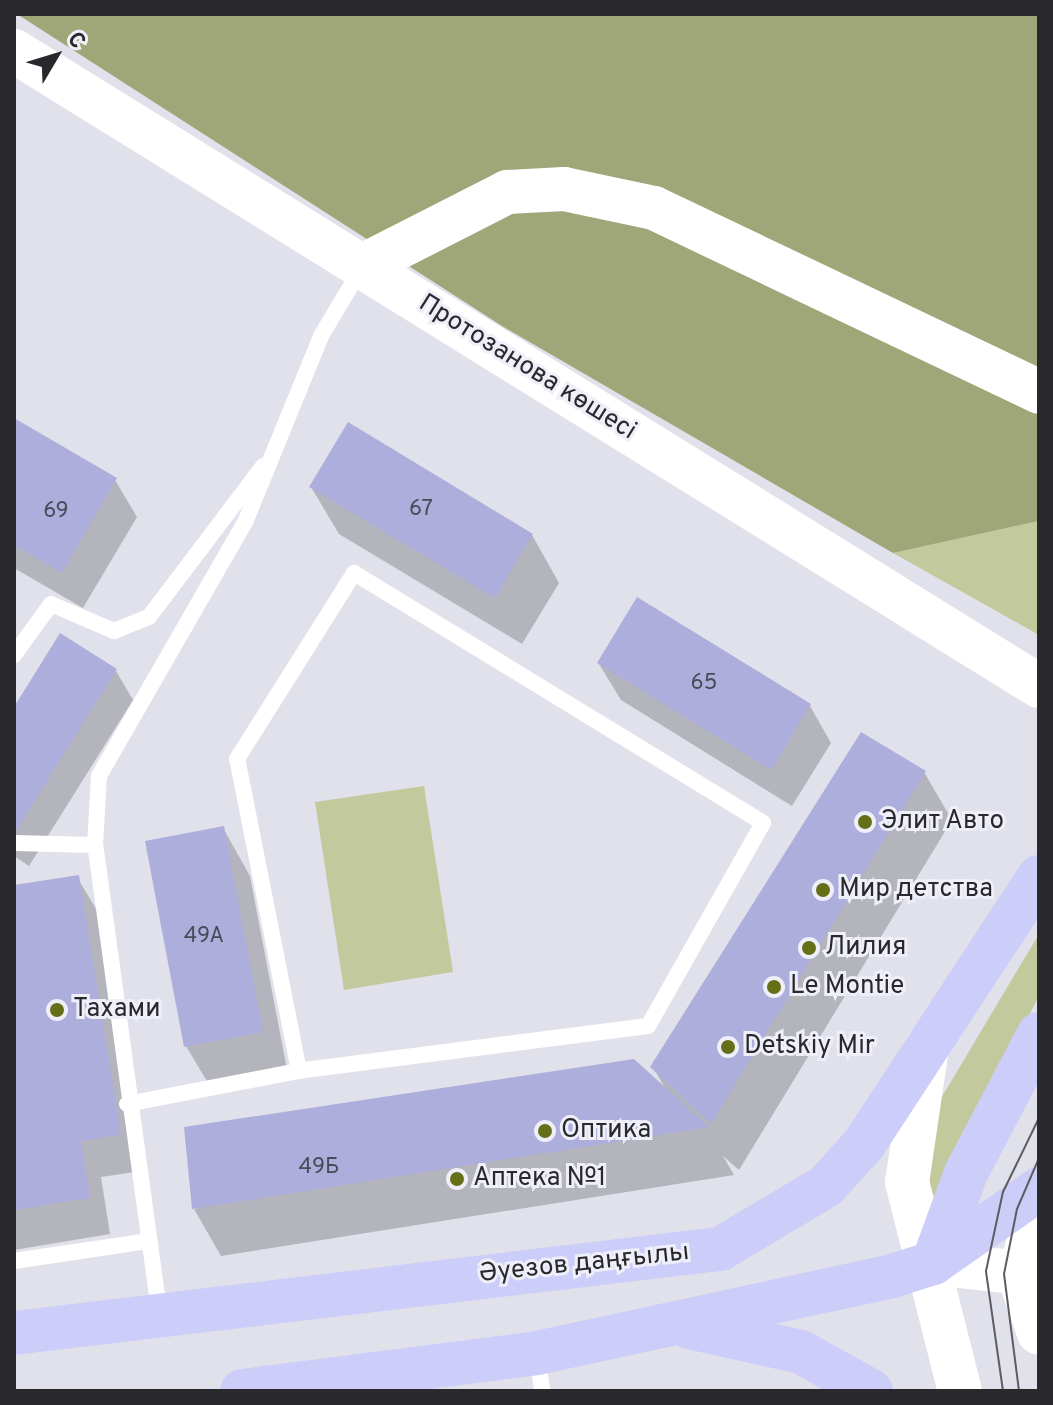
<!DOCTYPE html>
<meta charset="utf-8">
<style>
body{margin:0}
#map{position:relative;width:1053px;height:1405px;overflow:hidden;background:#e1e1eb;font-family:Overpass,sans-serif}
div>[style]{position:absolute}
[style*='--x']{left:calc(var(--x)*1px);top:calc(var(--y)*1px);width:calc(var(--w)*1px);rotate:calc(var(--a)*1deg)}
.green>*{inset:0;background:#c2ca9d}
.forest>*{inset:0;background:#9fa779}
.shadow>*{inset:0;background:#0003}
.building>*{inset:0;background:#adaedb}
.lane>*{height:16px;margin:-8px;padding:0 8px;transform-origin:8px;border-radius:8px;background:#fff}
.secondary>*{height:44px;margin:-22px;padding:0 22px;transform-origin:22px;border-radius:22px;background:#fff}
.primary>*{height:44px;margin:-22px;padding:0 22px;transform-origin:22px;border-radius:22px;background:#cdcdf9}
.tram>*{height:2px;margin:-1px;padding:0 1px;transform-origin:1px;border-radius:1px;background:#5c5c61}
.dots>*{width:22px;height:22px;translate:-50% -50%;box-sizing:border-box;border:4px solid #eeeff9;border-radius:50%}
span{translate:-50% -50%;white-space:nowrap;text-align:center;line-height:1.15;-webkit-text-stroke:6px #eeeff9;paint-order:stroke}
.number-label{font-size:22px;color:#4a4a58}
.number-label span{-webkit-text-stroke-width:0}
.street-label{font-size:26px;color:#29292d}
.poi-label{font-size:26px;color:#29292d}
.left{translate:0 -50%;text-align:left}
.frame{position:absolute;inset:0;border:16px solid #29292d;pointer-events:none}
.north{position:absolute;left:16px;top:16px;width:80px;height:80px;-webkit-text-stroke:6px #eeeff9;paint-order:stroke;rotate:52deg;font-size:22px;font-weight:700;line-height:32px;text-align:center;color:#29292d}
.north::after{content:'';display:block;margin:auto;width:28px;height:36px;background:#29292d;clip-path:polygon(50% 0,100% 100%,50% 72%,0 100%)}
</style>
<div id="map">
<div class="green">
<i style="clip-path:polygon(1039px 521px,1039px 635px,893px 553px)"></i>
<i style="clip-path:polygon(424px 786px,453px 972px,344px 990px,315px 802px)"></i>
<i style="clip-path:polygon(1039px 934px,1039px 996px,952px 1165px,951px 1196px,932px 1195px,923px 1170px,940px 1100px)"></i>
</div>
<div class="forest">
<i style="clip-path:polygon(17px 14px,1039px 14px,1039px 521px,893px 553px,502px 326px)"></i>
</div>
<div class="shadow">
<i style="clip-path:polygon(14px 420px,115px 480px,137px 517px,83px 608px,14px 568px)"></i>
<i style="clip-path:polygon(311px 487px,532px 535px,559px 583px,522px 644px,339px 534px)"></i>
<i style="clip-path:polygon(599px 664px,810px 706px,831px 743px,792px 806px,621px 700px)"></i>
<i style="clip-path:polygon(116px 671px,133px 700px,29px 866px,14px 856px,14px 710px)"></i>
<i style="clip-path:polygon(924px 772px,952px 820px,739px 1170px,723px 1156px,734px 1175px,221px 1256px,194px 1209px,666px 1090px,653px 1067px)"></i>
<i style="clip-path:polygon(223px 828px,250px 876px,289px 1080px,214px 1093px,186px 1046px)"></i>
<i style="clip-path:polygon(77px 877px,99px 914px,141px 1171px,101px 1177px,110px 1234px,14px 1250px,14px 887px)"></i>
</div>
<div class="building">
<i style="clip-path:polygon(14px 418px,117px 478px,62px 573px,14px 545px)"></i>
<i style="clip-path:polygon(348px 422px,533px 534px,495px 598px,309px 487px)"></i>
<i style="clip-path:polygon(637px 597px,811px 704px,771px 770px,597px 663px)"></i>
<i style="clip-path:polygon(60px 633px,117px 669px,14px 834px,14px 707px)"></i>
<i style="clip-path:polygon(861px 732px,926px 771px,711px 1124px,650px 1067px)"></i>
<i style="clip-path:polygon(224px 826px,263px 1032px,184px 1047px,145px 841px)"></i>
<i style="clip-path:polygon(79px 875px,121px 1135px,81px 1141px,90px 1198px,14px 1210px,14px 885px)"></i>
<i style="clip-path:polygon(634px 1059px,709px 1127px,192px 1209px,184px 1127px)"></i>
</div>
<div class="lane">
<i style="--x:354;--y:573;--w:479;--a:31.4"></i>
<i style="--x:763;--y:823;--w:233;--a:119.5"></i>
<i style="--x:648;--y:1026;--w:352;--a:172.7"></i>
<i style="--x:299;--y:1071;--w:318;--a:-101.2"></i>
<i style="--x:237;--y:759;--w:220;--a:-57.8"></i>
<i style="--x:14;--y:655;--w:63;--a:-54"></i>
<i style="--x:51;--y:604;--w:69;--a:23.2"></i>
<i style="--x:114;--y:631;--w:38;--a:-22"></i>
<i style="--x:149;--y:617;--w:189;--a:-52.9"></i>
<i style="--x:14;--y:843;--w:81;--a:1.4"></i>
<i style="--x:127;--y:1104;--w:175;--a:-10.9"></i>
<i style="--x:14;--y:1261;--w:135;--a:-8.5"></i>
<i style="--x:159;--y:1310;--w:469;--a:-97.8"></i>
<i style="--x:95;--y:845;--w:69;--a:-86.7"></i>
<i style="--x:99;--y:776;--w:295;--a:-60.1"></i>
<i style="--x:246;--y:520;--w:199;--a:-67.8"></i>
<i style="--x:321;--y:336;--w:78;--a:-59.2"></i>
<i style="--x:537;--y:1354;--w:37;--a:82"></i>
</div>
<div class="secondary">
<i style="--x:14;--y:51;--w:1206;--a:31.78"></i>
<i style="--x:362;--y:266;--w:163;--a:-27"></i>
<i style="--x:507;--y:192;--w:57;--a:-3"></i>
<i style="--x:564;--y:189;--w:92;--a:11.9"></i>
<i style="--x:654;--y:208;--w:427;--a:25.5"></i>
<i style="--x:927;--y:1047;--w:136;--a:98.4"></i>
<i style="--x:907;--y:1182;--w:216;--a:75.8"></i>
<i style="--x:1039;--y:1207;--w:71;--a:106.4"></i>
<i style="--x:1019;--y:1275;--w:61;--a:71"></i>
<i style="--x:933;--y:1263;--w:107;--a:6.5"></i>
</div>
<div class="primary">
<i style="--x:933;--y:1263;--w:96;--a:-69.9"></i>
<i style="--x:966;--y:1173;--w:157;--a:-62.3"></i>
<i style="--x:689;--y:1327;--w:115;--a:12.6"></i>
<i style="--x:801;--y:1352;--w:80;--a:29.1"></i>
<i style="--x:14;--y:1333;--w:711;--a:-6.79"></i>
<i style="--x:720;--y:1249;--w:123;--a:-30.7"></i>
<i style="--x:826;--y:1186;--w:57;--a:-47.9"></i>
<i style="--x:864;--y:1144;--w:319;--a:-56.8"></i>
<i style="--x:242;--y:1391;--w:297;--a:-7.3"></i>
<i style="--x:537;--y:1353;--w:363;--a:-12.2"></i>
<i style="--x:892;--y:1276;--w:43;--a:-17.6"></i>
<i style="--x:933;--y:1263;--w:129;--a:-34.9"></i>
</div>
<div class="tram">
<i style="--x:1003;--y:1391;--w:121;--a:-98.1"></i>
<i style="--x:986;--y:1271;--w:81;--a:-77.9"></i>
<i style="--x:1003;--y:1192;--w:82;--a:-64.1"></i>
<i style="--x:1019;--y:1391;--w:118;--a:-97.3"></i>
<i style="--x:1004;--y:1274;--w:66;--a:-78.7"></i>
<i style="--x:1017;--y:1209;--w:56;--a:-66.7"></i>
</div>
<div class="dots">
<i style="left:865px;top:822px;background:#656f17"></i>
<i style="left:823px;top:890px;background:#656f17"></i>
<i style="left:809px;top:948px;background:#656f17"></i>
<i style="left:774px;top:987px;background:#656f17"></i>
<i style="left:57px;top:1010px;background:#656f17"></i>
<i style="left:728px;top:1047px;background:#656f17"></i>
<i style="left:545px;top:1131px;background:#656f17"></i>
<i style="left:457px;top:1179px;background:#656f17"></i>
</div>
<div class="number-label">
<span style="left:421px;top:510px">67</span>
<span style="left:56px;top:512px">69</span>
<span style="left:704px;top:684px">65</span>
<span style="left:204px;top:937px">49А</span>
<span style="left:319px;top:1168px">49Б</span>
</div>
<div class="street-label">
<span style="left:527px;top:368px;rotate:32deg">Протозанова көшесі</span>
<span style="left:584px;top:1264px;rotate:-6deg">Әуезов даңғылы</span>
</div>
<div class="poi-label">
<span class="left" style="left:881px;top:822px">Элит Авто</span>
<span class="left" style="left:839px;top:890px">Мир детства</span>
<span class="left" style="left:825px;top:948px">Лилия</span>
<span class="left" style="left:790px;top:987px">Le Montie</span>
<span class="left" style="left:73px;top:1010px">Тахами</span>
<span class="left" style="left:744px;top:1047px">Detskiy Mir</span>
<span class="left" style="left:561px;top:1131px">Оптика</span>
<span class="left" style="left:473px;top:1179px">Аптека №1</span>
</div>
<div class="frame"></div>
<div class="north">С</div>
</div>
